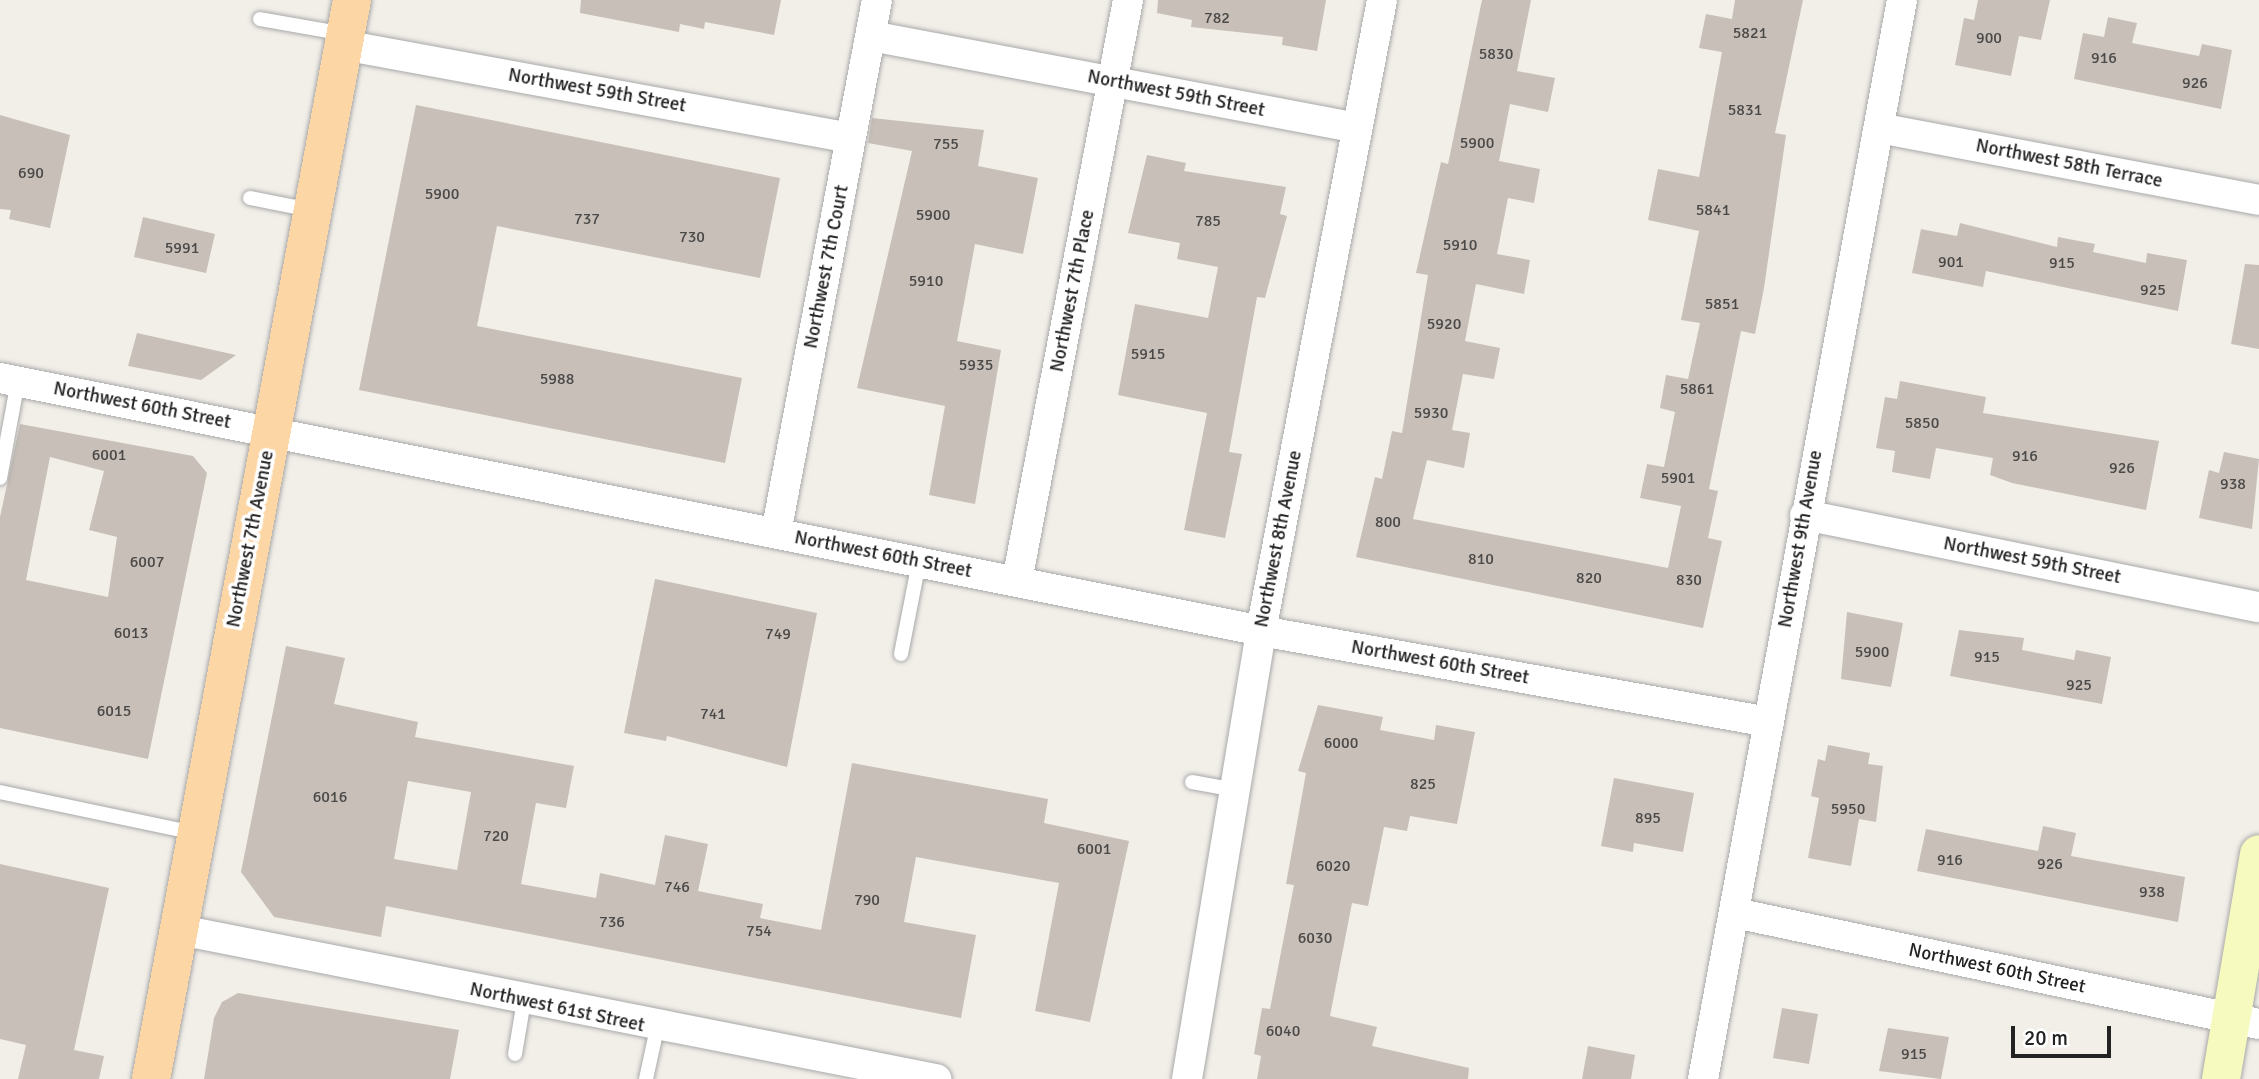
<!DOCTYPE html>
<style>
body{margin:0}
#map{position:relative;width:2259px;height:1079px;overflow:hidden;background:#f2efe9;font-family:Signika,sans-serif}
div>[style]{position:absolute}
[style*='--x']{left:calc(var(--x)*1px);top:calc(var(--y)*1px);width:calc(var(--w)*1px);rotate:calc(var(--a)*1deg)}
.building>*{inset:0;background:#c7bfb8}
.roads{filter:drop-shadow(0 0 2px #a9a9a9) drop-shadow(0 0 2px #a9a9a9)}
.lane>*{height:14px;margin:-7px;padding:0 7px;transform-origin:7px;border-radius:7px;background:#fff}
.street>*{height:30px;margin:-15px;padding:0 15px;transform-origin:15px;border-radius:15px;background:#fff}
.secondary>*{height:38px;margin:-19px;padding:0 19px;transform-origin:19px;border-radius:19px;background:#f7fabf}
.primary>*{height:38px;margin:-19px;padding:0 19px;transform-origin:19px;border-radius:19px;background:#fcd6a4}
span{translate:-50% -50%;white-space:nowrap;text-align:center;line-height:1.15;-webkit-text-stroke:7px #fff;paint-order:stroke}
.number-label{font-size:16px;color:#4b4948}
.number-label span{-webkit-text-stroke-width:0}
.street-label{font-size:19px;color:#222}
.scale{position:absolute;left:2011px;top:1026px;width:100px;height:32px;box-sizing:border-box;border:4px solid #222;border-top:0;padding-left:9px;font-size:21px;line-height:24px;white-space:nowrap;color:#222;-webkit-text-stroke:5px #fff;paint-order:stroke}
</style>
<div id="map">
<div class="building">
<i style="clip-path:polygon(581px 0,781px 0,774px 35px,705px 22px,704px 29px,680px 24px,679px 32px,580px 13px)"></i>
<i style="clip-path:polygon(1158px 0,1326px 0,1317px 51px,1282px 45px,1283px 37px,1191px 27px,1192px 20px,1157px 13px)"></i>
<i style="clip-path:polygon(1482px 0,1531px 0,1517px 71px,1555px 78px,1548px 112px,1510px 104px,1499px 161px,1540px 169px,1534px 203px,1508px 198px,1497px 254px,1530px 260px,1524px 294px,1476px 284px,1465px 341px,1500px 348px,1494px 379px,1463px 374px,1452px 430px,1470px 433px,1464px 468px,1427px 460px,1413px 519px,1668px 568px,1681px 506px,1640px 498px,1647px 464px,1664px 467px,1675px 412px,1660px 408px,1666px 375px,1688px 379px,1700px 323px,1681px 320px,1699px 231px,1648px 220px,1658px 169px,1699px 177px,1722px 52px,1699px 48px,1706px 14px,1732px 19px,1735px 0,1803px 0,1775px 133px,1786px 135px,1764px 288px,1755px 334px,1741px 331px,1709px 489px,1718px 491px,1708px 538px,1722px 541px,1703px 628px,1356px 557px,1375px 477px,1382px 479px,1392px 431px,1402px 433px,1428px 275px,1416px 273px,1441px 162px,1448px 164px)"></i>
<i style="clip-path:polygon(1978px 0,2050px 0,2041px 40px,2019px 36px,2011px 76px,1955px 65px,1964px 18px,1974px 20px)"></i>
<i style="clip-path:polygon(2108px 17px,2137px 23px,2132px 43px,2199px 56px,2202px 44px,2232px 50px,2221px 109px,2074px 79px,2083px 33px,2104px 37px)"></i>
<i style="clip-path:polygon(416px 105px,780px 178px,760px 278px,497px 226px,477px 326px,742px 378px,725px 463px,359px 390px)"></i>
<i style="clip-path:polygon(0 115px,70px 135px,50px 228px,9px 219px,11px 210px,0 209px)"></i>
<i style="clip-path:polygon(872px 118px,984px 130px,978px 166px,1038px 178px,1023px 254px,975px 244px,957px 341px,1001px 350px,975px 504px,929px 495px,945px 406px,857px 388px,912px 151px,868px 143px)"></i>
<i style="clip-path:polygon(1147px 155px,1186px 163px,1184px 171px,1286px 187px,1280px 214px,1287px 216px,1265px 298px,1257px 297px,1229px 452px,1242px 454px,1225px 538px,1184px 530px,1207px 413px,1118px 395px,1135px 304px,1208px 318px,1218px 267px,1177px 259px,1180px 243px,1128px 233px)"></i>
<i style="clip-path:polygon(143px 217px,215px 234px,206px 273px,134px 257px)"></i>
<i style="clip-path:polygon(1960px 223px,2057px 247px,2058px 237px,2095px 244px,2093px 252px,2146px 263px,2147px 253px,2187px 260px,2178px 311px,1986px 271px,1983px 287px,1912px 273px,1921px 229px,1957px 236px)"></i>
<i style="clip-path:polygon(2245px 264px,2259px 265px,2259px 349px,2231px 344px)"></i>
<i style="clip-path:polygon(137px 333px,236px 355px,201px 380px,128px 366px)"></i>
<i style="clip-path:polygon(1900px 381px,1986px 397px,1983px 413px,2159px 441px,2146px 510px,2012px 483px,1990px 475px,1993px 458px,1936px 448px,1930px 479px,1892px 472px,1895px 451px,1876px 448px,1885px 397px,1897px 399px)"></i>
<i style="clip-path:polygon(evenodd,20px 424px,193px 456px,207px 473px,148px 759px,0 728px,0 517px,20px 424px,50px 457px,104px 471px,89px 530px,117px 537px,108px 597px,26px 580px,50px 457px)"></i>
<i style="clip-path:polygon(2224px 452px,2259px 459px,2252px 529px,2199px 518px,2209px 470px,2219px 473px)"></i>
<i style="clip-path:polygon(655px 579px,817px 613px,787px 767px,667px 736px,666px 741px,624px 733px)"></i>
<i style="clip-path:polygon(1847px 612px,1903px 623px,1891px 687px,1841px 679px)"></i>
<i style="clip-path:polygon(1959px 630px,2024px 638px,2022px 650px,2074px 660px,2076px 650px,2111px 657px,2102px 704px,1950px 676px)"></i>
<i style="clip-path:polygon(evenodd,286px 646px,345px 658px,334px 704px,418px 722px,415px 737px,574px 766px,566px 808px,536px 803px,521px 884px,596px 898px,600px 873px,655px 885px,665px 835px,708px 844px,698px 891px,763px 904px,760px 918px,821px 930px,852px 763px,1048px 799px,1044px 823px,1129px 841px,1090px 1022px,1035px 1011px,1059px 883px,916px 857px,904px 922px,976px 935px,961px 1018px,386px 906px,381px 937px,274px 917px,241px 872px,286px 646px,408px 781px,471px 792px,457px 870px,394px 859px,408px 781px)"></i>
<i style="clip-path:polygon(1318px 705px,1383px 717px,1380px 730px,1434px 740px,1436px 725px,1475px 732px,1457px 824px,1410px 816px,1407px 831px,1384px 827px,1368px 906px,1352px 903px,1330px 1016px,1377px 1027px,1372px 1046px,1469px 1068px,1468px 1079px,1257px 1079px,1261px 1056px,1254px 1054px,1262px 1008px,1270px 1009px,1294px 885px,1286px 884px,1306px 773px,1298px 771px)"></i>
<i style="clip-path:polygon(1828px 745px,1870px 753px,1868px 764px,1883px 766px,1876px 822px,1859px 819px,1851px 866px,1808px 858px,1819px 798px,1811px 796px,1818px 759px,1825px 761px)"></i>
<i style="clip-path:polygon(1614px 778px,1694px 793px,1683px 852px,1634px 843px,1633px 852px,1601px 846px)"></i>
<i style="clip-path:polygon(2043px 826px,2076px 833px,2071px 856px,2185px 877px,2178px 922px,1917px 871px,1926px 829px,2038px 851px)"></i>
<i style="clip-path:polygon(0 864px,109px 888px,74px 1050px,104px 1056px,99px 1079px,18px 1079px,26px 1045px,0 1039px)"></i>
<i style="clip-path:polygon(238px 993px,459px 1030px,450px 1079px,204px 1079px,214px 1018px,222px 1002px)"></i>
<i style="clip-path:polygon(1782px 1008px,1818px 1014px,1809px 1064px,1773px 1058px)"></i>
<i style="clip-path:polygon(1888px 1028px,1949px 1037px,1941px 1079px,1879px 1071px)"></i>
<i style="clip-path:polygon(1588px 1046px,1635px 1055px,1631px 1079px,1582px 1079px)"></i>
</div>
<div class="roads">
<div class="lane">
<i style="--x:260;--y:19;--w:86;--a:10"></i>
<i style="--x:250;--y:198;--w:62;--a:11.1"></i>
<i style="--x:0;--y:478;--w:99;--a:-79.5"></i>
<i style="--x:901;--y:654;--w:94;--a:-78.9"></i>
<i style="--x:1192;--y:782;--w:45;--a:10.3"></i>
<i style="--x:0;--y:792;--w:198;--a:11.9"></i>
<i style="--x:515;--y:1054;--w:54;--a:-80.4"></i>
<i style="--x:646;--y:1079;--w:52;--a:-77.8"></i>
</div>
<div class="street">
<i style="--x:871;--y:36;--w:495;--a:10.7"></i>
<i style="--x:343;--y:45;--w:516;--a:10.37"></i>
<i style="--x:1879;--y:128;--w:387;--a:10.7"></i>
<i style="--x:0;--y:378;--w:1286;--a:11.34"></i>
<i style="--x:1261;--y:631;--w:516;--a:10.16"></i>
<i style="--x:1805;--y:515;--w:463;--a:11.5"></i>
<i style="--x:776;--y:533;--w:542;--a:-79.27"></i>
<i style="--x:1017;--y:581;--w:592;--a:-79.18"></i>
<i style="--x:1735;--y:913;--w:536;--a:11.96"></i>
<i style="--x:180;--y:930;--w:771;--a:11.15"></i>
<i style="--x:1187;--y:1079;--w:454;--a:-80.6"></i>
<i style="--x:1261;--y:631;--w:642;--a:-79.14"></i>
<i style="--x:1703;--y:1079;--w:1097;--a:-79.55"></i>
</div>
<div class="secondary">
<i style="--x:2221;--y:1079;--w:228;--a:-80.4"></i>
</div>
<div class="primary">
<i style="--x:151;--y:1079;--w:1098;--a:-79.45"></i>
</div>
</div>
<div class="number-label">
<span style="left:1217px;top:18px">782</span>
<span style="left:1750px;top:33px">5821</span>
<span style="left:1989px;top:38px">900</span>
<span style="left:1496px;top:54px">5830</span>
<span style="left:2104px;top:58px">916</span>
<span style="left:2195px;top:83px">926</span>
<span style="left:1745px;top:110px">5831</span>
<span style="left:1477px;top:143px">5900</span>
<span style="left:946px;top:144px">755</span>
<span style="left:31px;top:173px">690</span>
<span style="left:442px;top:194px">5900</span>
<span style="left:1713px;top:210px">5841</span>
<span style="left:933px;top:215px">5900</span>
<span style="left:587px;top:219px">737</span>
<span style="left:1208px;top:221px">785</span>
<span style="left:692px;top:237px">730</span>
<span style="left:1460px;top:245px">5910</span>
<span style="left:182px;top:248px">5991</span>
<span style="left:1951px;top:262px">901</span>
<span style="left:2062px;top:263px">915</span>
<span style="left:926px;top:281px">5910</span>
<span style="left:2153px;top:290px">925</span>
<span style="left:1722px;top:304px">5851</span>
<span style="left:1444px;top:324px">5920</span>
<span style="left:1148px;top:354px">5915</span>
<span style="left:976px;top:365px">5935</span>
<span style="left:557px;top:379px">5988</span>
<span style="left:1697px;top:389px">5861</span>
<span style="left:1431px;top:413px">5930</span>
<span style="left:1922px;top:423px">5850</span>
<span style="left:109px;top:455px">6001</span>
<span style="left:2025px;top:456px">916</span>
<span style="left:2122px;top:468px">926</span>
<span style="left:1678px;top:478px">5901</span>
<span style="left:2233px;top:484px">938</span>
<span style="left:1388px;top:522px">800</span>
<span style="left:1481px;top:559px">810</span>
<span style="left:147px;top:562px">6007</span>
<span style="left:1589px;top:578px">820</span>
<span style="left:1689px;top:580px">830</span>
<span style="left:131px;top:633px">6013</span>
<span style="left:778px;top:634px">749</span>
<span style="left:1872px;top:652px">5900</span>
<span style="left:1987px;top:657px">915</span>
<span style="left:2079px;top:685px">925</span>
<span style="left:114px;top:711px">6015</span>
<span style="left:713px;top:714px">741</span>
<span style="left:1341px;top:743px">6000</span>
<span style="left:1423px;top:784px">825</span>
<span style="left:330px;top:797px">6016</span>
<span style="left:1848px;top:809px">5950</span>
<span style="left:1648px;top:818px">895</span>
<span style="left:496px;top:836px">720</span>
<span style="left:1094px;top:849px">6001</span>
<span style="left:1950px;top:860px">916</span>
<span style="left:2050px;top:864px">926</span>
<span style="left:1333px;top:866px">6020</span>
<span style="left:677px;top:887px">746</span>
<span style="left:2152px;top:892px">938</span>
<span style="left:867px;top:900px">790</span>
<span style="left:612px;top:922px">736</span>
<span style="left:759px;top:931px">754</span>
<span style="left:1315px;top:938px">6030</span>
<span style="left:1283px;top:1031px">6040</span>
<span style="left:1914px;top:1054px">915</span>
</div>
<div class="street-label">
<span style="left:597px;top:91px;rotate:10deg">Northwest 59th Street</span>
<span style="left:1176px;top:94px;rotate:11deg">Northwest 59th Street</span>
<span style="left:2069px;top:164px;rotate:11deg">Northwest 58th Terrace</span>
<span style="left:827px;top:267px;rotate:-79deg">Northwest 7th Court</span>
<span style="left:1073px;top:291px;rotate:-79deg">Northwest 7th Place</span>
<span style="left:142px;top:406px;rotate:11deg">Northwest 60th Street</span>
<span style="left:251px;top:539px;rotate:-79deg">Northwest 7th Avenue</span>
<span style="left:1279px;top:539px;rotate:-79deg">Northwest 8th Avenue</span>
<span style="left:1801px;top:539px;rotate:-80deg">Northwest 9th Avenue</span>
<span style="left:883px;top:555px;rotate:11deg">Northwest 60th Street</span>
<span style="left:2032px;top:561px;rotate:11deg">Northwest 59th Street</span>
<span style="left:1440px;top:663px;rotate:10deg">Northwest 60th Street</span>
<span style="left:1997px;top:969px;rotate:12deg">Northwest 60th Street</span>
<span style="left:557px;top:1008px;rotate:12deg">Northwest 61st Street</span>
</div>
<div class="scale">20 m</div>
</div>
